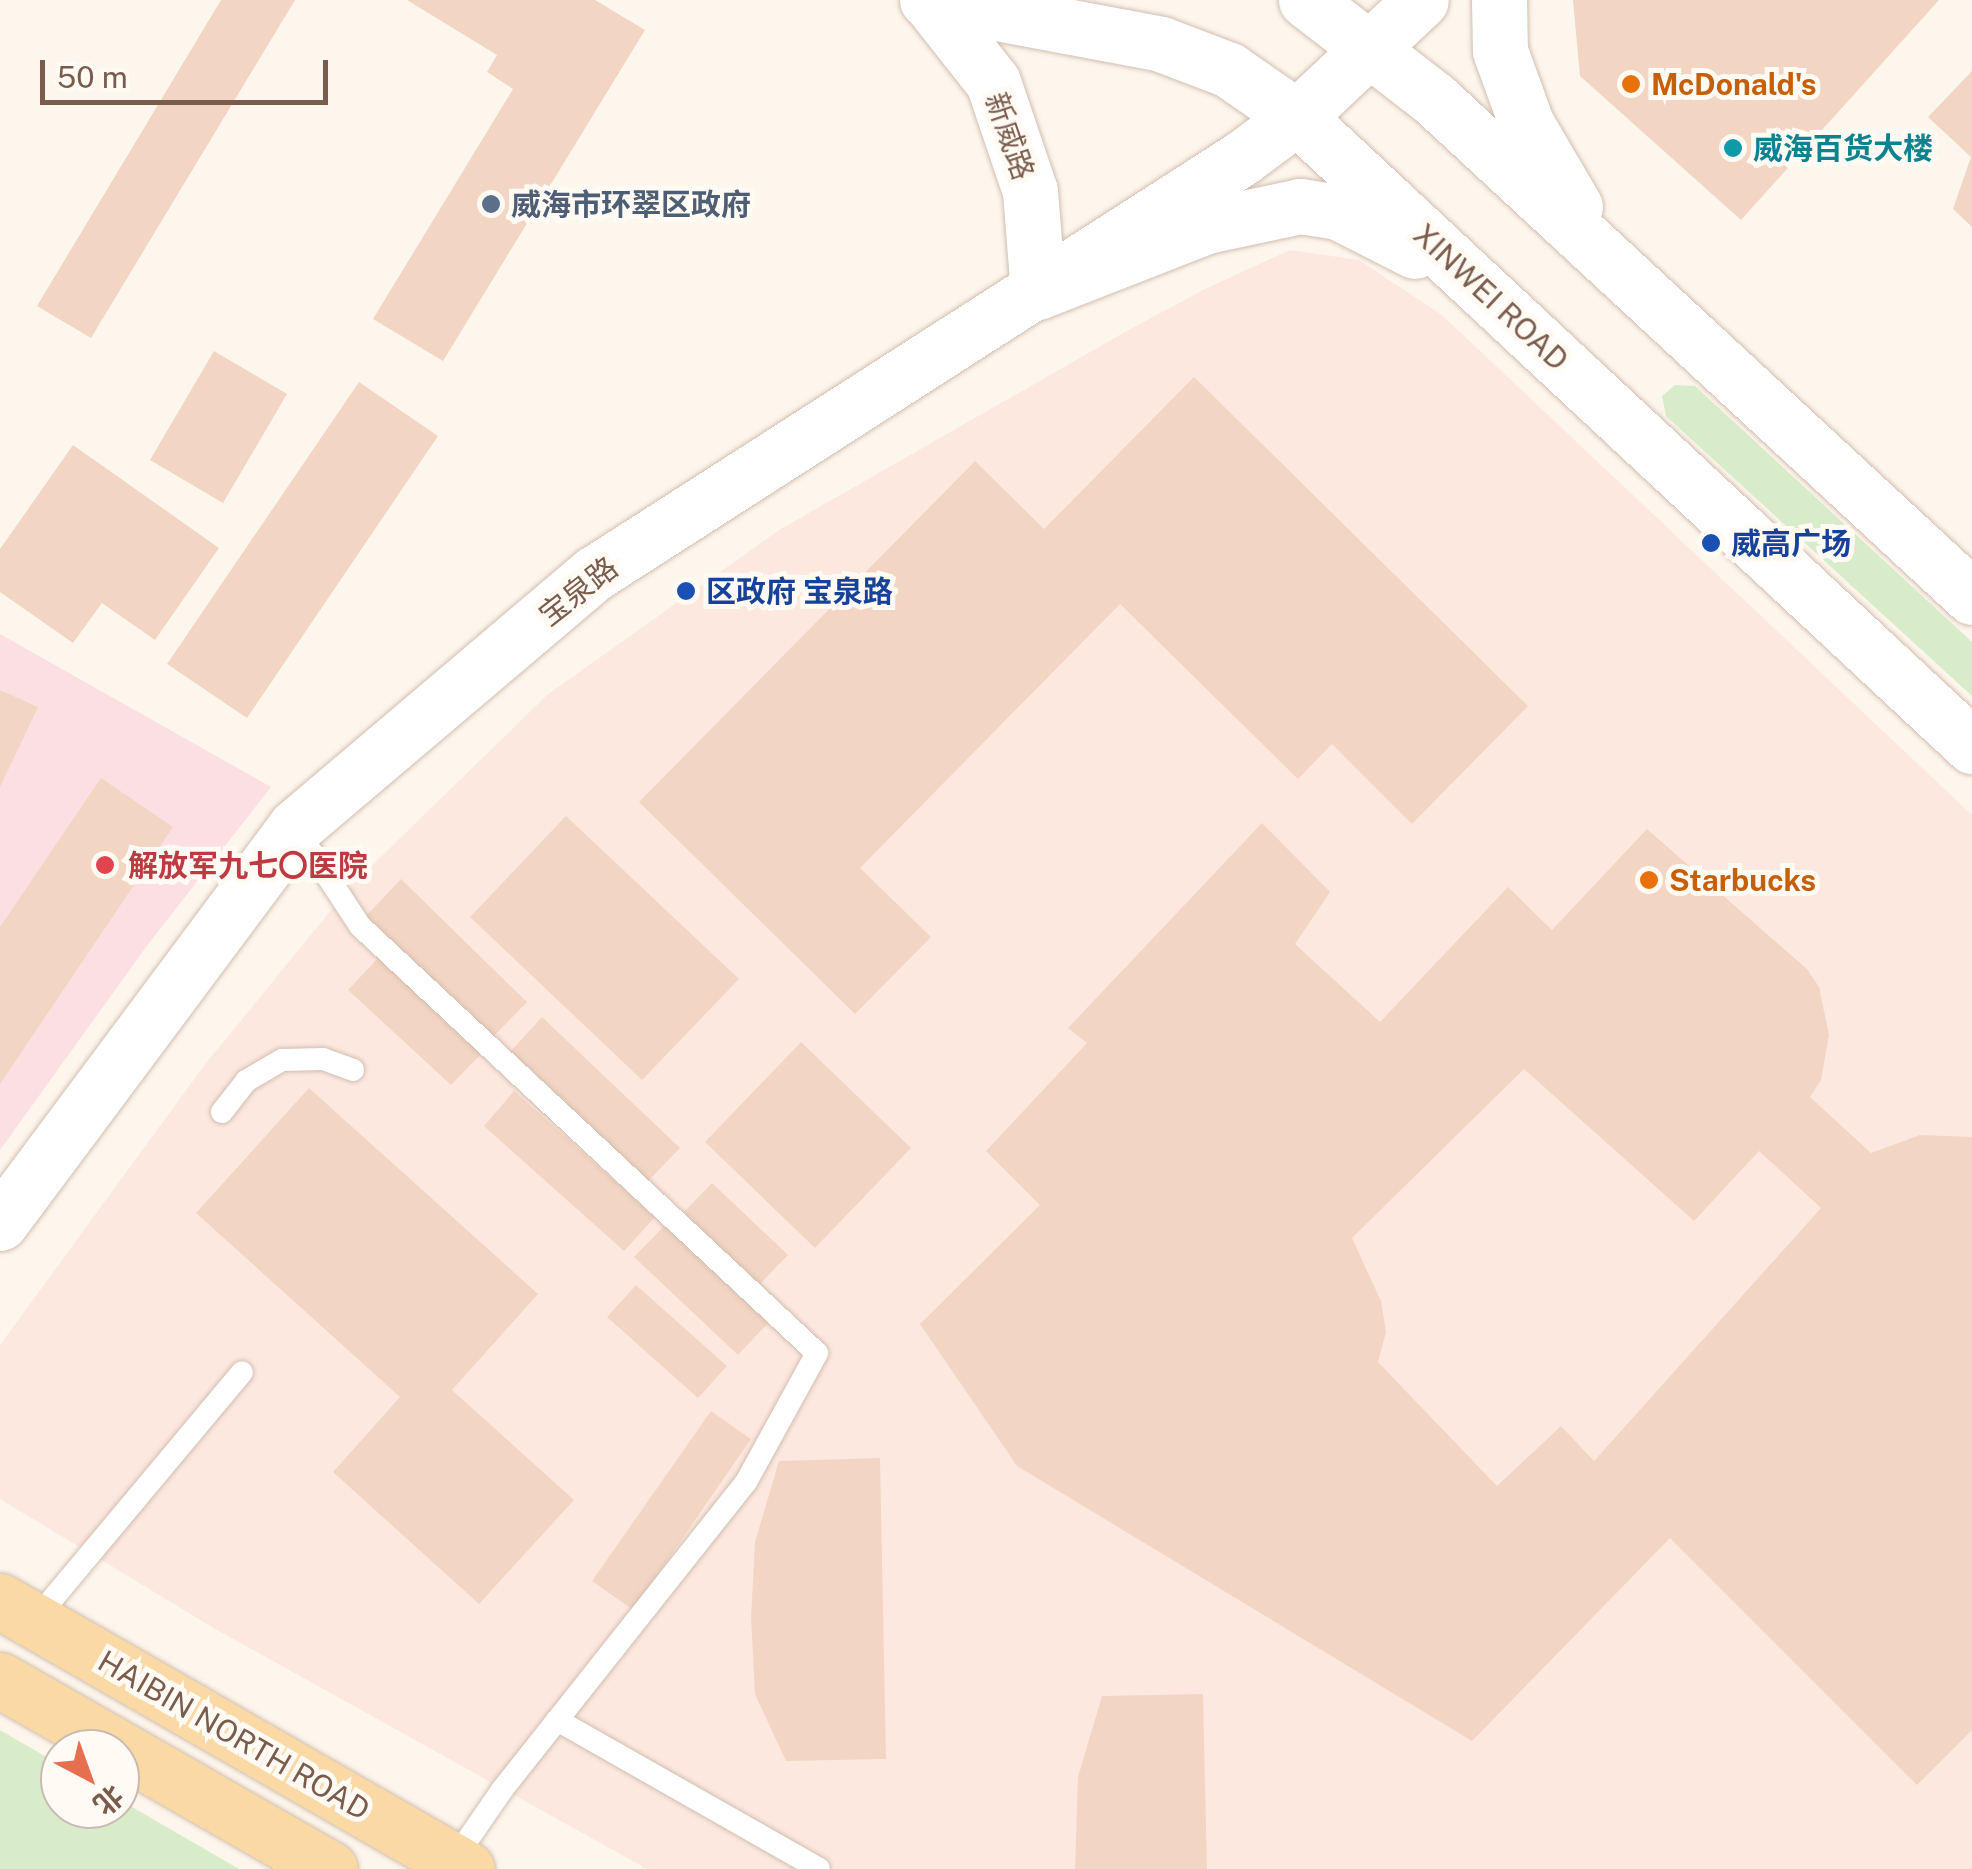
<!DOCTYPE html>
<meta charset="utf-8">
<style>
body{margin:0}
#map{position:relative;width:1972px;height:1869px;overflow:hidden;background:#fdf6ec;font-family:"Public Sans","Noto Sans SC",sans-serif}
div>[style]{position:absolute}
[style*='--x']{left:calc(var(--x)*1px);top:calc(var(--y)*1px);width:calc(var(--w)*1px);rotate:calc(var(--a)*1deg)}
.commercial>*{inset:0;background:#fde8e0}
.medical>*{inset:0;background:#fbdfe3}
.green>*{inset:0;background:#d8ecc9}
.building>*{inset:0;background:#f3d5c3}
.roads{filter:drop-shadow(0 0 2px #d1beb0) drop-shadow(0 0 2px #d1beb0)}
.service>*{height:22px;margin:-11px;padding:0 11px;transform-origin:11px;border-radius:11px;background:#fff}
.tertiary>*{height:55px;margin:-27.5px;padding:0 27.5px;transform-origin:27.5px;border-radius:27.5px;background:#fff}
.secondary>*{height:55px;margin:-27.5px;padding:0 27.5px;transform-origin:27.5px;border-radius:27.5px;background:#fff}
.primary>*{height:55px;margin:-27.5px;padding:0 27.5px;transform-origin:27.5px;border-radius:27.5px;background:#fbd9a5}
.dots>*{width:28px;height:28px;translate:-50% -50%;box-sizing:border-box;border:5px solid #fffaf3;border-radius:50%}
span{translate:-50% -50%;white-space:nowrap;text-align:center;line-height:1.15;-webkit-text-stroke:10px #fffaf3;paint-order:stroke}
.food-label{font-size:30px;color:#c56008;font-weight:700}
.left{translate:0 -50%;text-align:left}
.street-label{font-size:30px;color:#7a5c4d}
.culture-label{font-size:30px;color:#0d838f;font-weight:700}
.service-label{font-size:30px;color:#4e5e75;font-weight:700}
.transit-label{font-size:30px;color:#164399;font-weight:700}
.health-label{font-size:30px;color:#be3a42;font-weight:700}
.north{position:absolute;left:40px;top:1729px;width:100px;height:100px;box-sizing:border-box;background:#fffaf3;border:2px solid #cabbb1;border-radius:50%;rotate:139deg;font-size:28px;font-weight:700;line-height:40px;text-align:center;color:#7a5c4d}
.north::after{content:'';display:block;margin:auto;width:35px;height:45px;background:#e76f51;clip-path:polygon(50% 0,100% 100%,50% 72%,0 100%)}
.scale{position:absolute;left:40px;top:60px;width:288px;height:45px;box-sizing:border-box;border:5px solid #7a5c4d;border-top:0;padding-left:12px;font-size:30px;line-height:35px;white-space:nowrap;color:#7a5c4d;-webkit-text-stroke:8px #fffaf3;paint-order:stroke}
</style>
<div id="map">
<div class="commercial">
<i style="clip-path:polygon(1290px 250px,1359px 260px,1442px 315px,1972px 815px,1972px 1869px,647px 1869px,217px 1630px,0 1499px,0 1345px,203px 1067px,350px 887px,547px 695px,779px 530px,1125px 332px,1207px 288px)"></i>
</div>
<div class="medical">
<i style="clip-path:polygon(0 634px,271px 787px,149px 943px,0 1150px)"></i>
</div>
<div class="green">
<i style="clip-path:polygon(1675px 385px,1695px 386px,1972px 642px,1972px 696px,1666px 416px,1662px 396px)"></i>
<i style="clip-path:polygon(0 1730px,60px 1765px,60px 1809px,120px 1809px,120px 1800px,239px 1869px,0 1869px)"></i>
</div>
<div class="building">
<i style="clip-path:polygon(221px 0,295px 0,91px 338px,37px 306px)"></i>
<i style="clip-path:polygon(407px 0,595px 0,645px 30px,443px 361px,373px 319px,513px 89px,487px 72px,497px 55px)"></i>
<i style="clip-path:polygon(1573px 0,1939px 0,1741px 220px,1580px 76px)"></i>
<i style="clip-path:polygon(1972px 71px,1972px 227px,1953px 209px,1971px 157px,1928px 117px)"></i>
<i style="clip-path:polygon(214px 351px,287px 394px,223px 503px,150px 460px)"></i>
<i style="clip-path:polygon(1194px 377px,1528px 706px,1412px 824px,1332px 744px,1298px 779px,1120px 604px,860px 868px,931px 937px,855px 1014px,639px 802px,975px 461px,1044px 529px)"></i>
<i style="clip-path:polygon(359px 382px,438px 436px,247px 718px,167px 664px)"></i>
<i style="clip-path:polygon(73px 445px,219px 548px,155px 640px,102px 603px,73px 643px,0 592px,0 549px)"></i>
<i style="clip-path:polygon(0 690px,38px 707px,0 787px)"></i>
<i style="clip-path:polygon(101px 778px,173px 827px,0 1084px,0 927px)"></i>
<i style="clip-path:polygon(566px 816px,739px 979px,642px 1080px,470px 917px)"></i>
<i style="clip-path:polygon(evenodd,1262px 823px,1330px 892px,1295px 944px,1380px 1022px,1508px 887px,1552px 930px,1647px 829px,1807px 969px,1819px 987px,1829px 1035px,1821px 1080px,1810px 1097px,1871px 1153px,1920px 1135px,1972px 1137px,1972px 1730px,1917px 1785px,1670px 1538px,1472px 1741px,1017px 1466px,920px 1324px,1040px 1205px,986px 1151px,1087px 1043px,1068px 1028px,1262px 823px,1524px 1069px,1694px 1221px,1759px 1151px,1821px 1208px,1594px 1461px,1561px 1426px,1497px 1486px,1378px 1362px,1386px 1332px,1381px 1301px,1352px 1238px,1524px 1069px)"></i>
<i style="clip-path:polygon(401px 879px,527px 1002px,492px 1038px,366px 916px)"></i>
<i style="clip-path:polygon(379px 957px,482px 1053px,451px 1085px,348px 990px)"></i>
<i style="clip-path:polygon(542px 1017px,680px 1148px,648px 1181px,511px 1051px)"></i>
<i style="clip-path:polygon(801px 1042px,911px 1148px,815px 1248px,705px 1142px)"></i>
<i style="clip-path:polygon(309px 1088px,538px 1294px,452px 1390px,574px 1500px,479px 1604px,333px 1472px,400px 1397px,196px 1213px)"></i>
<i style="clip-path:polygon(514px 1091px,655px 1217px,624px 1251px,484px 1126px)"></i>
<i style="clip-path:polygon(712px 1183px,788px 1255px,759px 1285px,684px 1212px)"></i>
<i style="clip-path:polygon(665px 1225px,769px 1322px,738px 1355px,634px 1257px)"></i>
<i style="clip-path:polygon(636px 1285px,727px 1366px,698px 1398px,607px 1317px)"></i>
<i style="clip-path:polygon(711px 1411px,751px 1439px,633px 1610px,592px 1581px)"></i>
<i style="clip-path:polygon(880px 1458px,886px 1759px,786px 1761px,755px 1694px,751px 1618px,755px 1542px,779px 1461px)"></i>
<i style="clip-path:polygon(1203px 1694px,1207px 1869px,1075px 1869px,1078px 1777px,1102px 1696px)"></i>
</div>
<div class="roads">
<div class="service">
<i style="--x:295;--y:827;--w:118;--a:56.7"></i>
<i style="--x:360;--y:926;--w:625;--a:43.06"></i>
<i style="--x:817;--y:1353;--w:147;--a:118.8"></i>
<i style="--x:746;--y:1482;--w:393;--a:128.4"></i>
<i style="--x:502;--y:1790;--w:86;--a:124.6"></i>
<i style="--x:222;--y:1112;--w:39;--a:-52"></i>
<i style="--x:246;--y:1081;--w:42;--a:-30.3"></i>
<i style="--x:282;--y:1060;--w:41;--a:-1.4"></i>
<i style="--x:323;--y:1059;--w:32;--a:20"></i>
<i style="--x:34;--y:1621;--w:324;--a:-50.1"></i>
<i style="--x:557;--y:1720;--w:301;--a:29.6"></i>
</div>
<div class="tertiary">
<i style="--x:0;--y:1223;--w:494;--a:-53.3"></i>
<i style="--x:295;--y:827;--w:393;--a:-40.3"></i>
<i style="--x:595;--y:573;--w:769;--a:-32.68"></i>
<i style="--x:1242;--y:158;--w:69;--a:-36.7"></i>
<i style="--x:1297;--y:117;--w:170;--a:-43.3"></i>
</div>
<div class="secondary">
<i style="--x:927;--y:0;--w:238;--a:10.6"></i>
<i style="--x:1161;--y:44;--w:73;--a:20.9"></i>
<i style="--x:1229;--y:70;--w:83;--a:34.7"></i>
<i style="--x:1297;--y:117;--w:923;--a:42.98"></i>
<i style="--x:1306;--y:0;--w:162;--a:37.7"></i>
<i style="--x:1434;--y:99;--w:733;--a:42.79"></i>
<i style="--x:1499;--y:0;--w:51;--a:88.9"></i>
<i style="--x:1500;--y:51;--w:77;--a:70.1"></i>
<i style="--x:1526;--y:123;--w:97;--a:59.7"></i>
<i style="--x:929;--y:1;--w:103;--a:51.7"></i>
<i style="--x:993;--y:82;--w:115;--a:71.3"></i>
<i style="--x:1030;--y:191;--w:101;--a:85.5"></i>
<i style="--x:1038;--y:292;--w:180;--a:-21.4"></i>
<i style="--x:1206;--y:226;--w:96;--a:-12"></i>
<i style="--x:1300;--y:206;--w:38;--a:9"></i>
<i style="--x:1338;--y:212;--w:86;--a:26.9"></i>
</div>
<div class="primary">
<i style="--x:0;--y:1601;--w:538;--a:29.85"></i>
<i style="--x:0;--y:1680;--w:380;--a:29.8"></i>
</div>
</div>
<div class="dots">
<i style="left:1631px;top:84px;background:#e8710a"></i>
<i style="left:1733px;top:148px;background:#0f9aa8"></i>
<i style="left:491px;top:204px;background:#5c6f8a"></i>
<i style="left:1711px;top:543px;background:#1a4fb4"></i>
<i style="left:686px;top:591px;background:#1a4fb4"></i>
<i style="left:105px;top:865px;background:#e0444e"></i>
<i style="left:1649px;top:880px;background:#e8710a"></i>
</div>
<div class="food-label">
<span class="left" style="left:1651px;top:84px">McDonald's</span>
<span class="left" style="left:1669px;top:880px">Starbucks</span>
</div>
<div class="street-label">
<span style="left:1010px;top:136px;rotate:71deg">新威路</span>
<span style="left:1491px;top:297px;rotate:43deg">XINWEI ROAD</span>
<span style="left:578px;top:591px;rotate:-38deg">宝泉路</span>
<span style="left:234px;top:1735px;rotate:30deg">HAIBIN NORTH ROAD</span>
</div>
<div class="culture-label">
<span class="left" style="left:1753px;top:148px">威海百货大楼</span>
</div>
<div class="service-label">
<span class="left" style="left:511px;top:204px">威海市环翠区政府</span>
</div>
<div class="transit-label">
<span class="left" style="left:1731px;top:543px">威高广场</span>
<span class="left" style="left:706px;top:591px">区政府 宝泉路</span>
</div>
<div class="health-label">
<span class="left" style="left:128px;top:865px">解放军九七〇医院</span>
</div>
<div class="north">北</div>
<div class="scale">50 m</div>
</div>
